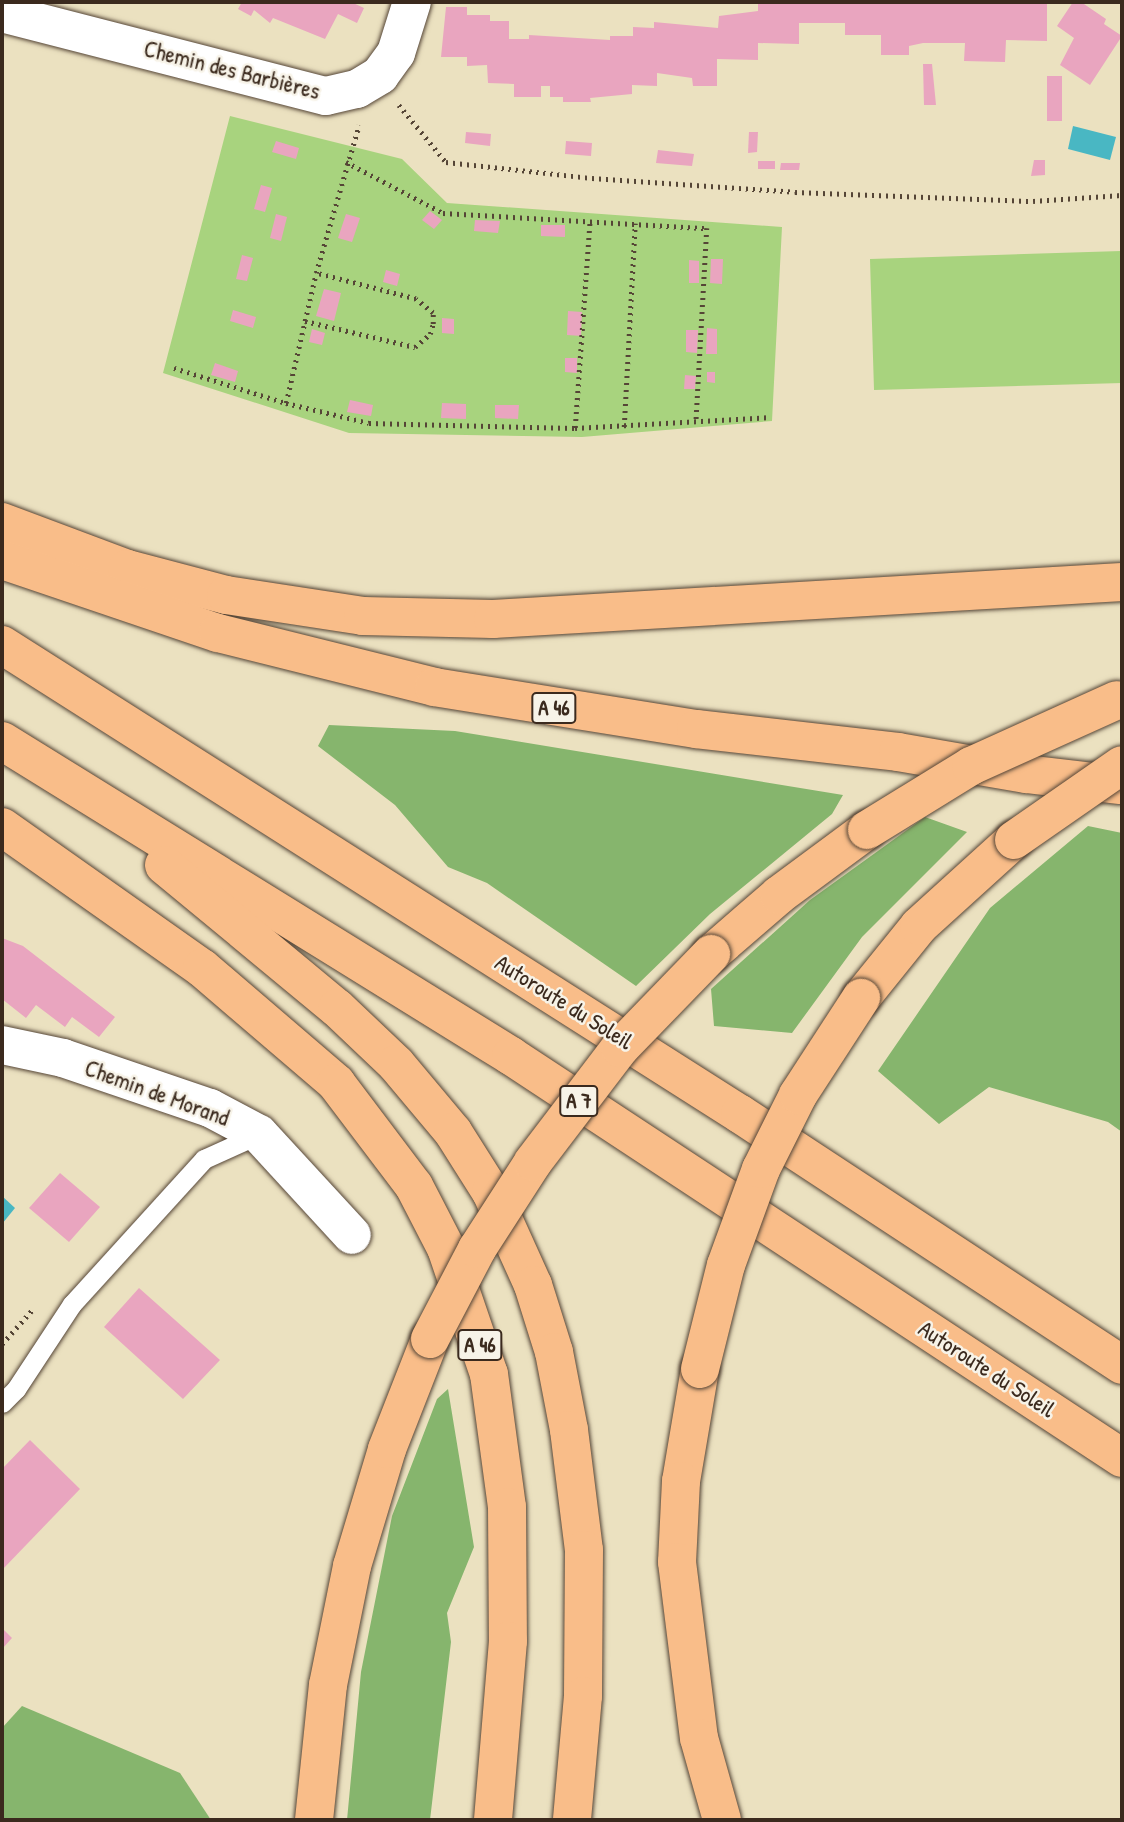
<!DOCTYPE html>
<meta charset="utf-8">
<style>
body{margin:0}
#map{position:relative;width:1124px;height:1822px;overflow:hidden;background:#ebe1c0;font-family:"Patrick Hand",sans-serif}
div>[style]{position:absolute}
[style*='--x']{left:calc(var(--x)*1px);top:calc(var(--y)*1px);width:calc(var(--w)*1px);rotate:calc(var(--a)*1deg)}
.green>*{inset:0;background:#a8d37e}
.forest>*{inset:0;background:#86b56d}
.water>*{inset:0;background:#49b7c3}
.building>*{inset:0;background:#e9a5bf}
.path>*{height:4.5px;margin-top:-2.25px;transform-origin:0;background:repeating-linear-gradient(90deg,#554536 0 2px,transparent 0 7px)}
.roads{filter:drop-shadow(0 0 2px #554536) drop-shadow(0 0 2px #554536)}
.lane>*{height:19px;margin:-9.5px;padding:0 9.5px;transform-origin:9.5px;border-radius:9.5px;background:#fff}
.street>*{height:38px;margin:-19px;padding:0 19px;transform-origin:19px;border-radius:19px;background:#fff}
.highway>*{height:38px;margin:-19px;padding:0 19px;transform-origin:19px;border-radius:19px;background:#f9bd89}
.bridges{filter:drop-shadow(0 0 2px #554536) drop-shadow(0 0 2px #554536)}
.highway-bridge>*{height:38px;margin:-19px;padding:0 19px;transform-origin:19px;border-radius:19px;background:#f9bd89}
span{translate:-50% -50%;white-space:nowrap;text-align:center;line-height:1.15;-webkit-text-stroke:5px #f7f3e8;paint-order:stroke}
.shield-label span{padding:2px 5px;background:#f7f3e8;border:2px solid;border-radius:5px;-webkit-text-stroke-width:0}
.shield-label{font-size:21px;color:#3b2a1e;font-weight:700}
.street-label{font-size:23px;color:#3b2a1e}
.frame{position:absolute;inset:0;border:4px solid #3b2a1e;pointer-events:none}
</style>
<div id="map">
<div class="green">
<i style="clip-path:polygon(230px 116px,402px 159px,447px 203px,782px 227px,772px 421px,582px 437px,349px 433px,163px 373px)"></i>
<i style="clip-path:polygon(1121px 251px,1122px 383px,874px 390px,870px 259px)"></i>
</div>
<div class="forest">
<i style="clip-path:polygon(329px 725px,455px 731px,843px 795px,832px 814px,710px 914px,636px 986px,487px 883px,448px 867px,395px 805px,318px 746px)"></i>
<i style="clip-path:polygon(925px 817px,967px 832px,862px 937px,792px 1033px,714px 1026px,711px 989px,810px 900px)"></i>
<i style="clip-path:polygon(1088px 826px,1122px 833px,1122px 1132px,1108px 1122px,989px 1087px,939px 1124px,878px 1071px,990px 908px)"></i>
<i style="clip-path:polygon(448px 1389px,474px 1547px,447px 1613px,451px 1642px,430px 1820px,347px 1820px,361px 1672px,392px 1516px,437px 1399px)"></i>
<i style="clip-path:polygon(22px 1706px,180px 1773px,211px 1820px,2px 1820px,2px 1728px)"></i>
</div>
<div class="water">
<i style="clip-path:polygon(1073px 126px,1116px 137px,1110px 160px,1068px 149px)"></i>
<i style="clip-path:polygon(2px 1196px,15px 1208px,2px 1224px)"></i>
</div>
<div class="building">
<i style="clip-path:polygon(242px 2px,351px 2px,364px 8px,357px 23px,338px 14px,325px 39px,273px 18px,270px 23px,254px 10px,251px 16px,238px 9px)"></i>
<i style="clip-path:polygon(758px 2px,1047px 2px,1047px 41px,1006px 40px,1005px 62px,964px 61px,965px 43px,923px 43px,909px 46px,909px 55px,881px 55px,881px 35px,845px 35px,845px 23px,799px 23px,799px 44px,758px 43px,758px 60px,717px 59px,717px 86px,693px 86px,692px 78px,657px 73px,657px 86px,632px 85px,632px 94px,590px 98px,591px 102px,563px 102px,563px 97px,550px 97px,550px 86px,541px 86px,541px 97px,514px 97px,514px 84px,488px 83px,487px 65px,467px 66px,467px 57px,441px 57px,446px 7px,467px 7px,467px 15px,490px 15px,490px 21px,509px 21px,509px 39px,529px 39px,529px 35px,610px 40px,610px 36px,633px 36px,633px 27px,654px 28px,654px 22px,718px 28px,719px 16px,758px 11px)"></i>
<i style="clip-path:polygon(1073px 2px,1081px 2px,1106px 19px,1104px 24px,1122px 36px,1090px 85px,1060px 65px,1074px 38px,1057px 26px)"></i>
<i style="clip-path:polygon(923px 64px,932px 64px,936px 105px,924px 105px)"></i>
<i style="clip-path:polygon(1047px 76px,1062px 76px,1062px 121px,1047px 121px)"></i>
<i style="clip-path:polygon(466px 132px,491px 134px,490px 146px,465px 143px)"></i>
<i style="clip-path:polygon(749px 132px,758px 132px,757px 152px,748px 153px)"></i>
<i style="clip-path:polygon(276px 141px,299px 148px,296px 159px,272px 152px)"></i>
<i style="clip-path:polygon(566px 141px,592px 143px,591px 156px,565px 154px)"></i>
<i style="clip-path:polygon(658px 150px,694px 154px,692px 166px,656px 163px)"></i>
<i style="clip-path:polygon(1034px 160px,1045px 160px,1045px 175px,1031px 176px)"></i>
<i style="clip-path:polygon(758px 161px,775px 161px,775px 169px,758px 169px)"></i>
<i style="clip-path:polygon(781px 163px,800px 163px,799px 170px,780px 170px)"></i>
<i style="clip-path:polygon(261px 185px,272px 188px,265px 212px,254px 209px)"></i>
<i style="clip-path:polygon(430px 211px,442px 220px,434px 229px,422px 220px)"></i>
<i style="clip-path:polygon(276px 214px,287px 217px,281px 241px,270px 238px)"></i>
<i style="clip-path:polygon(346px 214px,360px 218px,352px 242px,338px 238px)"></i>
<i style="clip-path:polygon(475px 220px,500px 221px,498px 233px,474px 231px)"></i>
<i style="clip-path:polygon(541px 225px,565px 225px,565px 237px,541px 236px)"></i>
<i style="clip-path:polygon(242px 255px,253px 258px,247px 281px,236px 279px)"></i>
<i style="clip-path:polygon(711px 259px,723px 259px,722px 284px,710px 283px)"></i>
<i style="clip-path:polygon(689px 260px,699px 261px,699px 283px,689px 283px)"></i>
<i style="clip-path:polygon(386px 270px,400px 274px,397px 286px,383px 282px)"></i>
<i style="clip-path:polygon(324px 289px,341px 293px,334px 321px,316px 316px)"></i>
<i style="clip-path:polygon(233px 310px,256px 317px,253px 328px,230px 321px)"></i>
<i style="clip-path:polygon(568px 311px,582px 312px,581px 336px,567px 335px)"></i>
<i style="clip-path:polygon(442px 318px,454px 319px,454px 334px,442px 333px)"></i>
<i style="clip-path:polygon(707px 328px,717px 329px,717px 354px,706px 354px)"></i>
<i style="clip-path:polygon(312px 329px,325px 333px,322px 345px,309px 342px)"></i>
<i style="clip-path:polygon(686px 330px,698px 330px,697px 353px,686px 352px)"></i>
<i style="clip-path:polygon(565px 358px,577px 358px,577px 373px,565px 372px)"></i>
<i style="clip-path:polygon(215px 363px,238px 371px,235px 382px,211px 375px)"></i>
<i style="clip-path:polygon(707px 372px,715px 372px,715px 383px,707px 382px)"></i>
<i style="clip-path:polygon(685px 375px,696px 376px,695px 389px,684px 389px)"></i>
<i style="clip-path:polygon(350px 400px,373px 405px,371px 416px,347px 412px)"></i>
<i style="clip-path:polygon(442px 403px,466px 404px,466px 419px,441px 418px)"></i>
<i style="clip-path:polygon(495px 405px,519px 405px,518px 419px,495px 418px)"></i>
<i style="clip-path:polygon(2px 938px,23px 946px,115px 1017px,99px 1037px,72px 1017px,65px 1027px,36px 1005px,26px 1018px,2px 999px)"></i>
<i style="clip-path:polygon(60px 1173px,100px 1207px,69px 1242px,29px 1208px)"></i>
<i style="clip-path:polygon(139px 1288px,220px 1360px,183px 1399px,104px 1327px)"></i>
<i style="clip-path:polygon(30px 1440px,80px 1489px,2px 1570px,2px 1469px)"></i>
<i style="clip-path:polygon(2px 1628px,12px 1638px,2px 1649px)"></i>
</div>
<div class="path">
<i style="--x:399;--y:105;--w:74;--a:50.5"></i>
<i style="--x:446;--y:162;--w:147;--a:6.3"></i>
<i style="--x:592;--y:178;--w:203;--a:3.9"></i>
<i style="--x:795;--y:192;--w:238;--a:2.2"></i>
<i style="--x:1033;--y:201;--w:89;--a:-3.9"></i>
<i style="--x:346;--y:162;--w:110;--a:27.7"></i>
<i style="--x:443;--y:213;--w:264;--a:3.3"></i>
<i style="--x:707;--y:228;--w:194;--a:93.2"></i>
<i style="--x:305;--y:321;--w:113;--a:13.3"></i>
<i style="--x:415;--y:347;--w:20;--a:-41"></i>
<i style="--x:430;--y:334;--w:10;--a:-73"></i>
<i style="--x:433;--y:324;--w:11;--a:-90"></i>
<i style="--x:433;--y:313;--w:22;--a:-141"></i>
<i style="--x:416;--y:299;--w:103;--a:-165.4"></i>
<i style="--x:174;--y:368;--w:117;--a:17.4"></i>
<i style="--x:286;--y:403;--w:85;--a:13.5"></i>
<i style="--x:369;--y:423;--w:206;--a:1.4"></i>
<i style="--x:575;--y:428;--w:194;--a:-3.2"></i>
<i style="--x:286;--y:403;--w:133;--a:-77"></i>
<i style="--x:316;--y:273;--w:154;--a:-73.8"></i>
<i style="--x:624;--y:427;--w:204;--a:-86.9"></i>
<i style="--x:575;--y:428;--w:208;--a:-85.9"></i>
<i style="--x:2;--y:1344;--w:48;--a:-48.4"></i>
</div>
<div class="roads">
<div class="lane">
<i style="--x:2;--y:1403;--w:20;--a:-45"></i>
<i style="--x:16;--y:1389;--w:102;--a:-56.6"></i>
<i style="--x:72;--y:1304;--w:196;--a:-47.7"></i>
<i style="--x:204;--y:1159;--w:60;--a:-24.4"></i>
</div>
<div class="street">
<i style="--x:2;--y:13;--w:334;--a:14.4"></i>
<i style="--x:326;--y:96;--w:32;--a:-13"></i>
<i style="--x:357;--y:89;--w:27;--a:-31"></i>
<i style="--x:380;--y:75;--w:27;--a:-54"></i>
<i style="--x:396;--y:53;--w:53;--a:-72.6"></i>
<i style="--x:2;--y:1045;--w:62;--a:12"></i>
<i style="--x:63;--y:1058;--w:155;--a:18.8"></i>
<i style="--x:210;--y:1108;--w:55;--a:28"></i>
<i style="--x:259;--y:1134;--w:137;--a:47.4"></i>
</div>
<div class="highway">
<i style="--x:2;--y:522;--w:134;--a:20.6"></i>
<i style="--x:127;--y:569;--w:102;--a:14.7"></i>
<i style="--x:226;--y:595;--w:139;--a:8.7"></i>
<i style="--x:363;--y:616;--w:130;--a:1.3"></i>
<i style="--x:493;--y:619;--w:630;--a:-3.37"></i>
<i style="--x:2;--y:560;--w:228;--a:18.7"></i>
<i style="--x:218;--y:633;--w:223;--a:14"></i>
<i style="--x:434;--y:687;--w:265;--a:9.1"></i>
<i style="--x:696;--y:729;--w:203;--a:6.5"></i>
<i style="--x:898;--y:752;--w:130;--a:9.8"></i>
<i style="--x:1026;--y:774;--w:95;--a:6.7"></i>
<i style="--x:2;--y:645;--w:874;--a:32.44"></i>
<i style="--x:740;--y:1114;--w:457;--a:33.3"></i>
<i style="--x:2;--y:741;--w:599;--a:31.75"></i>
<i style="--x:511;--y:1056;--w:731;--a:33.34"></i>
<i style="--x:2;--y:827;--w:245;--a:35.2"></i>
<i style="--x:202;--y:968;--w:177;--a:40.6"></i>
<i style="--x:336;--y:1083;--w:129;--a:52.9"></i>
<i style="--x:414;--y:1186;--w:70;--a:62.7"></i>
<i style="--x:446;--y:1248;--w:133;--a:71.2"></i>
<i style="--x:489;--y:1374;--w:134;--a:82.3"></i>
<i style="--x:507;--y:1507;--w:134;--a:89.6"></i>
<i style="--x:508;--y:1641;--w:180;--a:94.8"></i>
<i style="--x:164;--y:865;--w:224;--a:39.6"></i>
<i style="--x:337;--y:1008;--w:81;--a:43.5"></i>
<i style="--x:396;--y:1064;--w:89;--a:50"></i>
<i style="--x:453;--y:1132;--w:71;--a:57.7"></i>
<i style="--x:491;--y:1192;--w:102;--a:65.7"></i>
<i style="--x:533;--y:1285;--w:70;--a:72.6"></i>
<i style="--x:554;--y:1352;--w:79;--a:79.1"></i>
<i style="--x:569;--y:1430;--w:121;--a:82.9"></i>
<i style="--x:584;--y:1550;--w:146;--a:90.4"></i>
<i style="--x:583;--y:1696;--w:124;--a:95.1"></i>
<i style="--x:711;--y:954;--w:90;--a:-40.9"></i>
<i style="--x:779;--y:895;--w:109;--a:-36.5"></i>
<i style="--x:861;--y:998;--w:92;--a:-51.1"></i>
<i style="--x:919;--y:926;--w:128;--a:-42.2"></i>
<i style="--x:700;--y:1369;--w:114;--a:99.6"></i>
<i style="--x:681;--y:1481;--w:81;--a:92.8"></i>
<i style="--x:677;--y:1562;--w:177;--a:82.9"></i>
<i style="--x:699;--y:1738;--w:85;--a:74.3"></i>
<i style="--x:314;--y:1820;--w:136;--a:-84.1"></i>
<i style="--x:328;--y:1685;--w:121;--a:-78.6"></i>
<i style="--x:352;--y:1566;--w:122;--a:-73.3"></i>
<i style="--x:387;--y:1449;--w:118;--a:-68.6"></i>
</div>
</div>
<div class="bridges">
<div class="highway-bridge">
<i style="--x:867;--y:830;--w:122;--a:-31.6"></i>
<i style="--x:971;--y:766;--w:160;--a:-24.3"></i>
<i style="--x:1014;--y:840;--w:131;--a:-34.8"></i>
<i style="--x:430;--y:1339;--w:102;--a:-62.4"></i>
<i style="--x:477;--y:1249;--w:103;--a:-57.2"></i>
<i style="--x:533;--y:1162;--w:143;--a:-52.7"></i>
<i style="--x:620;--y:1048;--w:131;--a:-45.9"></i>
<i style="--x:700;--y:1369;--w:107;--a:-76"></i>
<i style="--x:726;--y:1265;--w:102;--a:-70"></i>
<i style="--x:761;--y:1169;--w:83;--a:-63.4"></i>
<i style="--x:798;--y:1095;--w:116;--a:-57"></i>
</div>
</div>
<div class="shield-label">
<span style="left:554px;top:708px">A 46</span>
<span style="left:579px;top:1101px">A 7</span>
<span style="left:480px;top:1345px">A 46</span>
</div>
<div class="street-label">
<span style="left:232px;top:70px;rotate:14deg">Chemin des Barbières</span>
<span style="left:564px;top:1002px;rotate:32deg">Autoroute du Soleil</span>
<span style="left:157px;top:1093px;rotate:20deg">Chemin de Morand</span>
<span style="left:987px;top:1369px;rotate:33deg">Autoroute du Soleil</span>
</div>
<div class="frame"></div>
</div>
